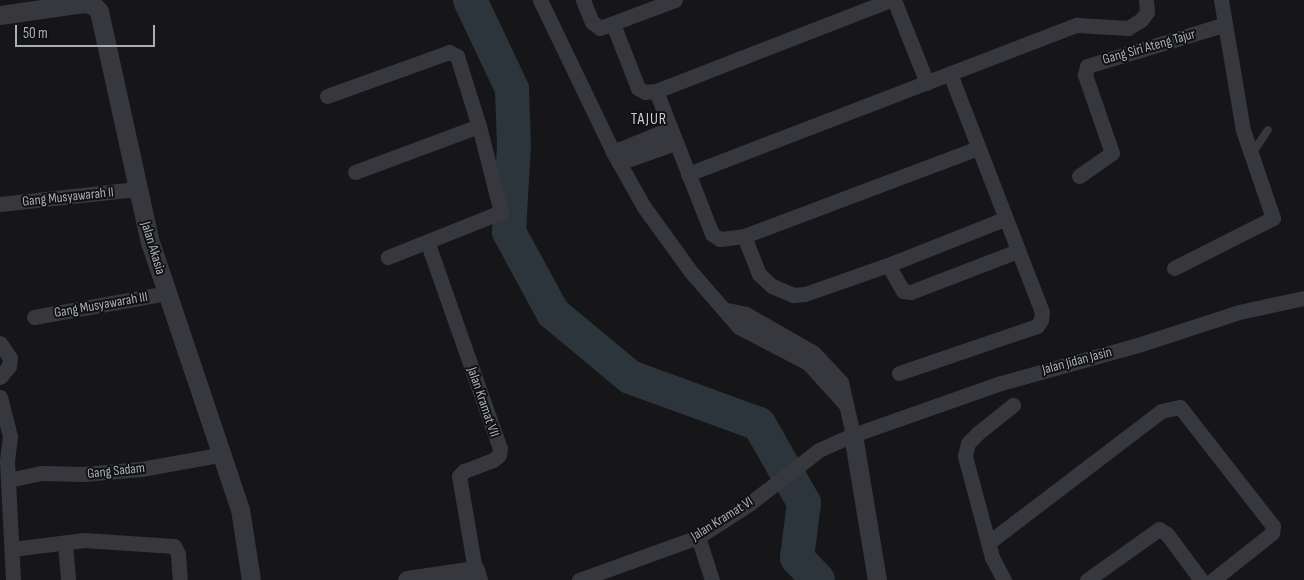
<!DOCTYPE html>
<style>
body{margin:0}
#map{position:relative;width:1304px;height:580px;overflow:hidden;background:#161618;font-family:"Sofia Sans Condensed",sans-serif}
div>[style]{position:absolute}
[style*='--x']{left:calc(var(--x)*1px);top:calc(var(--y)*1px);width:calc(var(--w)*1px);rotate:calc(var(--a)*1deg)}
.river>*{height:34px;margin:-17px;padding:0 17px;transform-origin:17px;border-radius:17px;background:#2c353c}
.service>*{height:8px;margin:-4px;padding:0 4px;transform-origin:4px;border-radius:4px;background:#37383d}
.minor>*{height:15px;margin:-7.5px;padding:0 7.5px;transform-origin:7.5px;border-radius:7.5px;background:#37383d}
.tertiary>*{height:19px;margin:-9.5px;padding:0 9.5px;transform-origin:9.5px;border-radius:9.5px;background:#37383d}
span{translate:-50% -50%;white-space:nowrap;text-align:center;line-height:1.15;-webkit-text-stroke:4px #111113;paint-order:stroke}
.street-label{font-size:14px;color:#a8adb8}
.quarter-label{font-size:16px;color:#c9ccd4;letter-spacing:1px}
.scale{position:absolute;left:15px;top:25px;width:140px;height:22px;box-sizing:border-box;border:2px solid #a8adb8;border-top:0;padding-left:6px;font-size:15px;line-height:18px;white-space:nowrap;color:#a8adb8;-webkit-text-stroke:4px #111113;paint-order:stroke}
</style>
<div id="map">
<div class="river">
<i style="--x:470;--y:0;--w:98;--a:64.7"></i>
<i style="--x:512;--y:89;--w:56;--a:88"></i>
<i style="--x:514;--y:145;--w:87;--a:93.3"></i>
<i style="--x:509;--y:232;--w:92;--a:61.5"></i>
<i style="--x:553;--y:313;--w:100;--a:39.7"></i>
<i style="--x:630;--y:377;--w:137;--a:20"></i>
<i style="--x:759;--y:424;--w:91;--a:60.3"></i>
<i style="--x:804;--y:503;--w:55;--a:97.3"></i>
<i style="--x:797;--y:558;--w:30;--a:46"></i>
</div>
<div class="service">
<i style="--x:1251;--y:155;--w:30;--a:-56"></i>
</div>
<div class="minor">
<i style="--x:540;--y:0;--w:169;--a:64.3"></i>
<i style="--x:613;--y:152;--w:63;--a:60.6"></i>
<i style="--x:644;--y:207;--w:80;--a:54.1"></i>
<i style="--x:691;--y:272;--w:73;--a:48.9"></i>
<i style="--x:739;--y:327;--w:78;--a:27.6"></i>
<i style="--x:808;--y:363;--w:55;--a:47.9"></i>
<i style="--x:583;--y:0;--w:24;--a:68"></i>
<i style="--x:592;--y:22;--w:10;--a:37"></i>
<i style="--x:600;--y:28;--w:80;--a:-20.5"></i>
<i style="--x:894;--y:0;--w:89;--a:68.3"></i>
<i style="--x:613;--y:24;--w:69;--a:68.7"></i>
<i style="--x:638;--y:88;--w:8;--a:30"></i>
<i style="--x:645;--y:92;--w:11;--a:-5"></i>
<i style="--x:656;--y:91;--w:252;--a:-21.2"></i>
<i style="--x:656;--y:91;--w:154;--a:68.6"></i>
<i style="--x:712;--y:234;--w:9;--a:32"></i>
<i style="--x:720;--y:239;--w:24;--a:-7"></i>
<i style="--x:744;--y:236;--w:250;--a:-20.6"></i>
<i style="--x:327;--y:96;--w:130;--a:-19.8"></i>
<i style="--x:449;--y:52;--w:9;--a:27"></i>
<i style="--x:457;--y:56;--w:73;--a:72.6"></i>
<i style="--x:479;--y:126;--w:89;--a:75.7"></i>
<i style="--x:501;--y:212;--w:122;--a:158.3"></i>
<i style="--x:613;--y:152;--w:61;--a:-22.3"></i>
<i style="--x:619;--y:163;--w:59;--a:-19.7"></i>
<i style="--x:355;--y:172;--w:132;--a:-20.4"></i>
<i style="--x:688;--y:174;--w:417;--a:-21"></i>
<i style="--x:1077;--y:25;--w:51;--a:3.4"></i>
<i style="--x:1128;--y:28;--w:15;--a:-32"></i>
<i style="--x:1141;--y:20;--w:10;--a:-53"></i>
<i style="--x:1147;--y:12;--w:12;--a:-95"></i>
<i style="--x:1079;--y:176;--w:40;--a:-34.9"></i>
<i style="--x:1112;--y:153;--w:83;--a:-109.1"></i>
<i style="--x:1085;--y:75;--w:9;--a:-77"></i>
<i style="--x:1087;--y:66;--w:142;--a:-16.8"></i>
<i style="--x:0;--y:204;--w:137;--a:-6.3"></i>
<i style="--x:744;--y:236;--w:41;--a:68.5"></i>
<i style="--x:759;--y:274;--w:18;--a:43"></i>
<i style="--x:772;--y:286;--w:23;--a:23"></i>
<i style="--x:793;--y:295;--w:12;--a:-5"></i>
<i style="--x:805;--y:294;--w:88;--a:-19.3"></i>
<i style="--x:888;--y:265;--w:125;--a:-21.6"></i>
<i style="--x:428;--y:244;--w:216;--a:70.6"></i>
<i style="--x:500;--y:448;--w:7;--a:98"></i>
<i style="--x:499;--y:455;--w:8;--a:140"></i>
<i style="--x:493;--y:460;--w:31;--a:159"></i>
<i style="--x:464;--y:471;--w:7;--a:135"></i>
<i style="--x:459;--y:476;--w:95;--a:80.3"></i>
<i style="--x:888;--y:265;--w:30;--a:60"></i>
<i style="--x:903;--y:291;--w:8;--a:7"></i>
<i style="--x:911;--y:292;--w:114;--a:-21.1"></i>
<i style="--x:1174;--y:268;--w:111;--a:-26.8"></i>
<i style="--x:1273;--y:218;--w:93;--a:-108.8"></i>
<i style="--x:1243;--y:130;--w:132;--a:-99.6"></i>
<i style="--x:727;--y:310;--w:19;--a:12"></i>
<i style="--x:746;--y:314;--w:78;--a:29.8"></i>
<i style="--x:814;--y:353;--w:40;--a:47"></i>
<i style="--x:841;--y:382;--w:54;--a:77.2"></i>
<i style="--x:34;--y:317;--w:136;--a:-10.2"></i>
<i style="--x:0;--y:343;--w:18;--a:56"></i>
<i style="--x:10;--y:358;--w:8;--a:97"></i>
<i style="--x:9;--y:366;--w:14;--a:129"></i>
<i style="--x:899;--y:373;--w:146;--a:-18.8"></i>
<i style="--x:1037;--y:326;--w:7;--a:-56"></i>
<i style="--x:1041;--y:320;--w:8;--a:-83"></i>
<i style="--x:1042;--y:312;--w:255;--a:-111.1"></i>
<i style="--x:0;--y:397;--w:40;--a:75.6"></i>
<i style="--x:10;--y:436;--w:25;--a:97"></i>
<i style="--x:7;--y:461;--w:119;--a:87.1"></i>
<i style="--x:8;--y:480;--w:35;--a:-12"></i>
<i style="--x:42;--y:473;--w:42;--a:1.4"></i>
<i style="--x:84;--y:474;--w:57;--a:-5"></i>
<i style="--x:141;--y:469;--w:84;--a:-10.2"></i>
<i style="--x:698;--y:537;--w:45;--a:72"></i>
<i style="--x:988;--y:543;--w:218;--a:-37.3"></i>
<i style="--x:1161;--y:411;--w:19;--a:-12"></i>
<i style="--x:1180;--y:407;--w:151;--a:52"></i>
<i style="--x:1273;--y:526;--w:7;--a:98"></i>
<i style="--x:1272;--y:533;--w:75;--a:141.5"></i>
<i style="--x:65;--y:544;--w:36;--a:85"></i>
<i style="--x:12;--y:549;--w:73;--a:-7.1"></i>
<i style="--x:84;--y:540;--w:90;--a:3.8"></i>
<i style="--x:174;--y:546;--w:9;--a:63"></i>
<i style="--x:178;--y:554;--w:26;--a:86"></i>
<i style="--x:579;--y:580;--w:127;--a:-19.9"></i>
<i style="--x:698;--y:537;--w:61;--a:-32.9"></i>
<i style="--x:749;--y:504;--w:88;--a:-37.6"></i>
<i style="--x:819;--y:450;--w:37;--a:-24"></i>
<i style="--x:853;--y:435;--w:157;--a:-19.4"></i>
<i style="--x:1001;--y:383;--w:142;--a:-15.5"></i>
<i style="--x:1138;--y:345;--w:106;--a:-18.1"></i>
<i style="--x:1239;--y:312;--w:66;--a:-12.2"></i>
<i style="--x:1004;--y:580;--w:26;--a:-118"></i>
<i style="--x:992;--y:557;--w:105;--a:-105"></i>
<i style="--x:965;--y:456;--w:13;--a:-77"></i>
<i style="--x:968;--y:443;--w:14;--a:-45"></i>
<i style="--x:978;--y:433;--w:45;--a:-38.7"></i>
<i style="--x:1087;--y:580;--w:88;--a:-35.3"></i>
<i style="--x:1159;--y:529;--w:9;--a:32"></i>
<i style="--x:1167;--y:534;--w:57;--a:53.5"></i>
</div>
<div class="tertiary">
<i style="--x:0;--y:15;--w:84;--a:-8.2"></i>
<i style="--x:83;--y:3;--w:10;--a:11"></i>
<i style="--x:93;--y:5;--w:8;--a:45"></i>
<i style="--x:99;--y:11;--w:237;--a:77.6"></i>
<i style="--x:150;--y:242;--w:282;--a:71.4"></i>
<i style="--x:240;--y:509;--w:72;--a:81.2"></i>
<i style="--x:853;--y:435;--w:147;--a:80.6"></i>
<i style="--x:407;--y:580;--w:69;--a:-8.4"></i>
<i style="--x:475;--y:570;--w:10;--a:73"></i>
</div>
<div class="street-label">
<span style="left:1149px;top:47px;rotate:-16deg">Gang Siri Ateng Tajur</span>
<span style="left:68px;top:197px;rotate:-6deg">Gang Musyawarah II</span>
<span style="left:153px;top:248px;rotate:73deg">Jalan Akasia</span>
<span style="left:101px;top:305px;rotate:-10deg">Gang Musyawarah III</span>
<span style="left:1077px;top:361px;rotate:-15deg">Jalan Jidan Jasin</span>
<span style="left:483px;top:402px;rotate:71deg">Jalan Kramat VII</span>
<span style="left:116px;top:471px;rotate:-6deg">Gang Sadam</span>
<span style="left:722px;top:519px;rotate:-32deg">Jalan Kramat VI</span>
</div>
<div class="quarter-label">
<span style="left:649px;top:120px">TAJUR</span>
</div>
<div class="scale">50 m</div>
</div>
